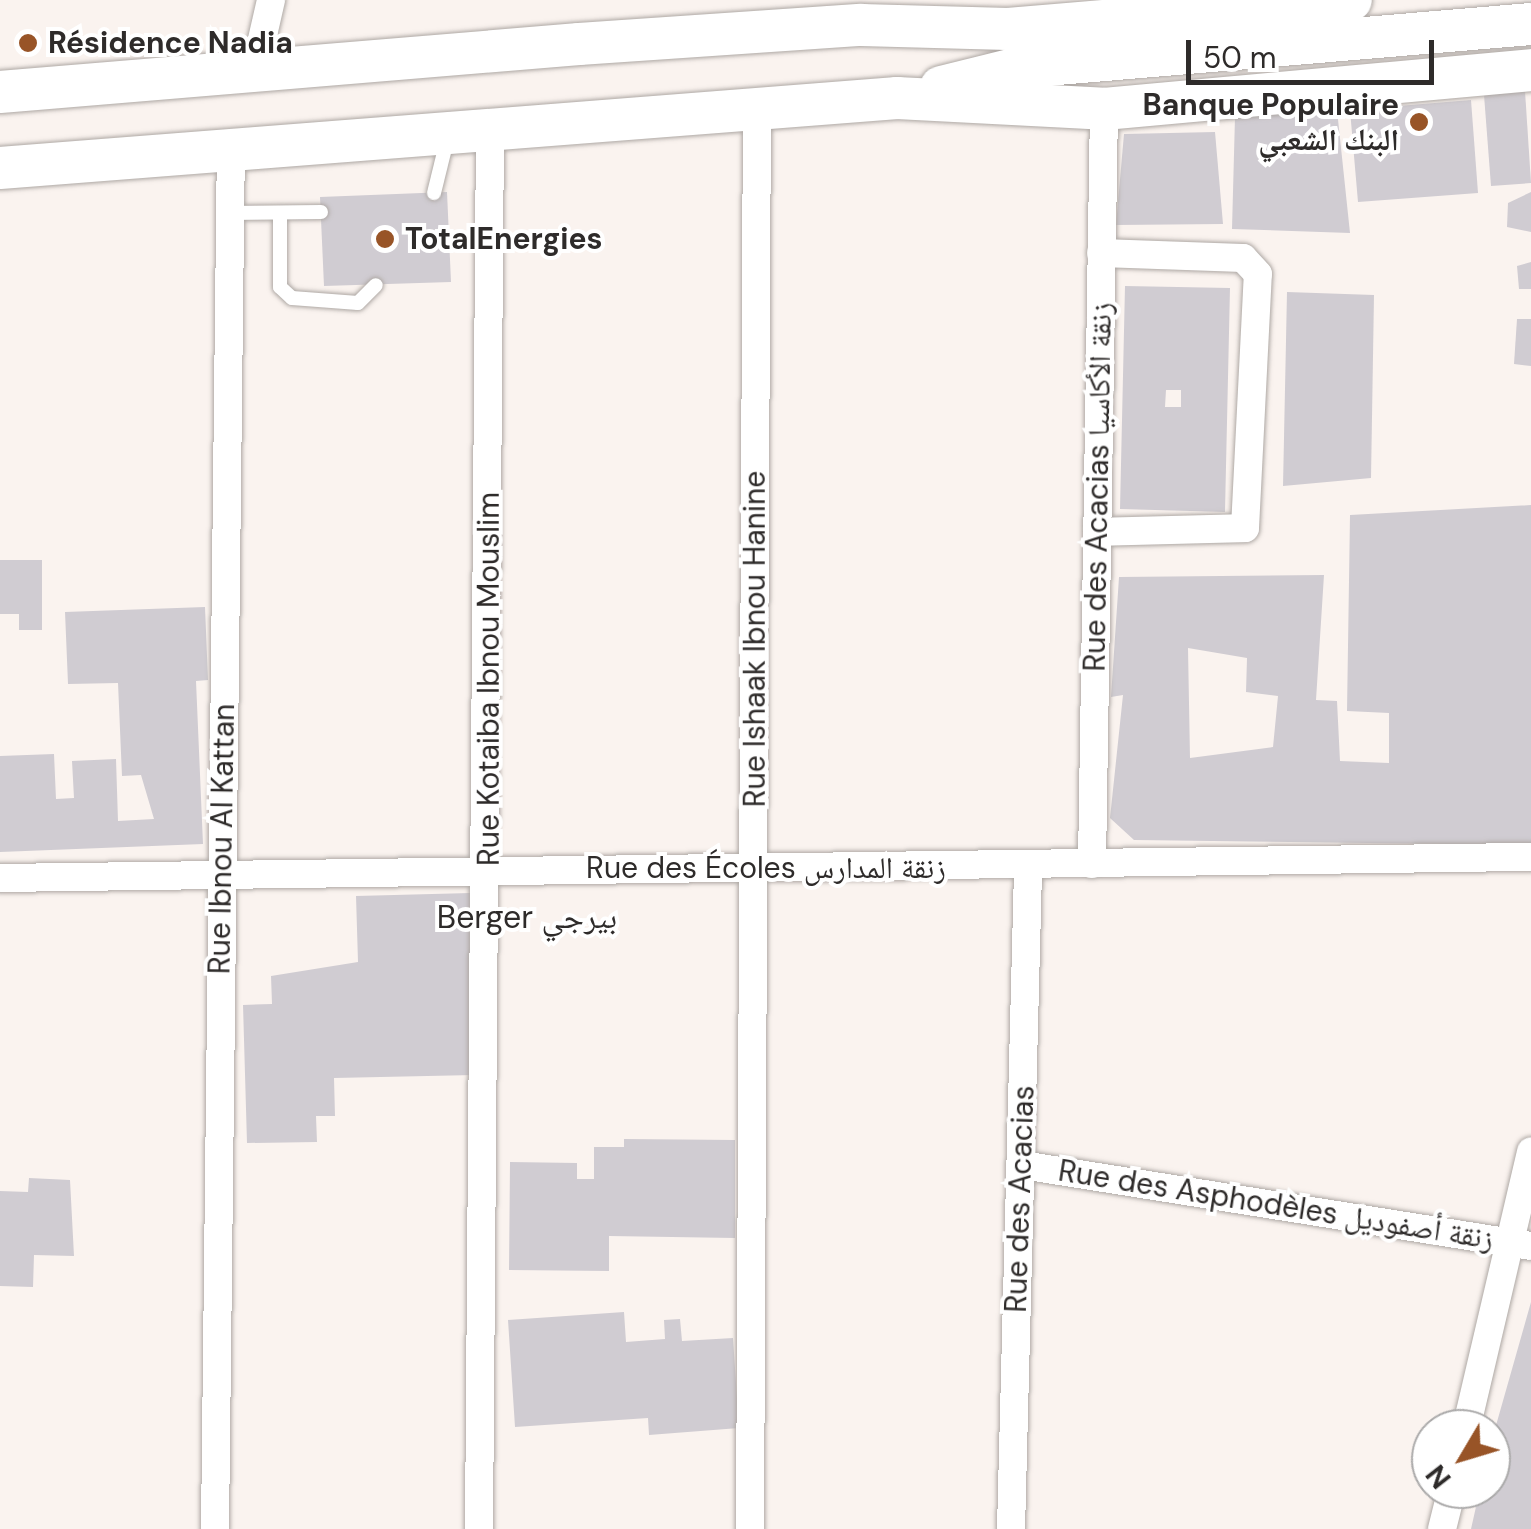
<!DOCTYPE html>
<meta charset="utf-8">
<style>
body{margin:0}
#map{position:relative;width:1531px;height:1529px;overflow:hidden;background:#faf3ef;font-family:"DM Sans","Noto Naskh Arabic",sans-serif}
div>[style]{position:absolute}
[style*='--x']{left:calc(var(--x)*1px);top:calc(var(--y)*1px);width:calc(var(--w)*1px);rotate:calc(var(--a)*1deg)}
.building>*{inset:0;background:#d0ccd2}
.roads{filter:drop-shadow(0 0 2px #aea8a4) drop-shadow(0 0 2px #aea8a4)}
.lane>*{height:14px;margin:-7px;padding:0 7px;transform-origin:7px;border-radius:7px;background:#fff}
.street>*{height:28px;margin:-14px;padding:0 14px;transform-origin:14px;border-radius:14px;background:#fff}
.primary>*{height:42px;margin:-21px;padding:0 21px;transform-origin:21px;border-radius:21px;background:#fff}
.dots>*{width:28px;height:28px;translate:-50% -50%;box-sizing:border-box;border:5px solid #fff;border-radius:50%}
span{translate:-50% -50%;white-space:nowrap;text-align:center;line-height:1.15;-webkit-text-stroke:8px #fff;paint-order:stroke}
.poi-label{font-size:30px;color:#2e2b2a;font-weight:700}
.left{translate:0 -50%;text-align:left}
.right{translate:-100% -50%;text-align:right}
.street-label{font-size:30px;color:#2e2b2a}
.neighbourhood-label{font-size:32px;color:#2e2b2a}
.north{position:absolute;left:1411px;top:1409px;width:100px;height:100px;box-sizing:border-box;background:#fff;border:2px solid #abaaaa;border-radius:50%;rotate:232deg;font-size:28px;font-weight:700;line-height:40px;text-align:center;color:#2e2b2a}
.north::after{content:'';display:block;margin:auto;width:35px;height:45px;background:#985427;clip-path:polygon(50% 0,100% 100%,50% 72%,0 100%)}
.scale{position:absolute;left:1186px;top:40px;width:248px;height:45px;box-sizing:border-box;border:5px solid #2e2b2a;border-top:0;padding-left:12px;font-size:30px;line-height:35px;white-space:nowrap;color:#2e2b2a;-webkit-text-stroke:8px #fff;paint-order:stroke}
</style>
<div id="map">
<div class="building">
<i style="clip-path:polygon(1525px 91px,1531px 183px,1491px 186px,1484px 95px)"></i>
<i style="clip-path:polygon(1471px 100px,1478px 193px,1358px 202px,1350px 110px)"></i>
<i style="clip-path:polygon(1337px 110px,1350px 233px,1232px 229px,1235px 117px)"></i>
<i style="clip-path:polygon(1215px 132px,1223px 224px,1116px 225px,1124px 134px)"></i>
<i style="clip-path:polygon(447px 192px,451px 282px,324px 286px,320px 197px)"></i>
<i style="clip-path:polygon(1531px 192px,1531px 232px,1507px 227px,1508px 203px)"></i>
<i style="clip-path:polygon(1531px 262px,1531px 289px,1519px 289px,1517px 266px)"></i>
<i style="clip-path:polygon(evenodd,1125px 286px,1230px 288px,1225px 512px,1120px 509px,1125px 286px,1166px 390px,1181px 390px,1181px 407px,1165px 407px,1166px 390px)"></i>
<i style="clip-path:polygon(1287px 292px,1374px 295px,1371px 478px,1283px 486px)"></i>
<i style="clip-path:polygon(1517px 319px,1531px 319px,1531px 366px,1514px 364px)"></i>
<i style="clip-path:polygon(evenodd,1531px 505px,1531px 845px,1134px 840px,1110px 818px,1123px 695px,1111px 697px,1119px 577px,1324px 575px,1316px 700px,1337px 701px,1340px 761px,1389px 763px,1389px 713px,1347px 711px,1350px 515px,1531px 505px,1188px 648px,1247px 658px,1246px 692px,1278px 696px,1273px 747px,1190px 758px,1188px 648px)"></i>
<i style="clip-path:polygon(0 560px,42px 560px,42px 630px,19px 630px,19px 614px,0 614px)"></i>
<i style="clip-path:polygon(205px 607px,208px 680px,196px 681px,203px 844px,0 852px,0 756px,54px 754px,56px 799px,74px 798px,72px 761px,116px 759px,118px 821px,154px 819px,141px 775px,122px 776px,118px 683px,68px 684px,65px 612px)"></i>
<i style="clip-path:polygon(470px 893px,474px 1075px,334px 1078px,335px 1116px,316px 1116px,317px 1142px,247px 1143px,243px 1005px,272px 1004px,271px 976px,358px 962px,356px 896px)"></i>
<i style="clip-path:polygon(624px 1139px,735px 1140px,735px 1238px,609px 1236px,609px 1271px,509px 1270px,510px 1162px,577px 1163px,577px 1179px,594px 1179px,594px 1147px,624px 1147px)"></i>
<i style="clip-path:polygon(29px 1178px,70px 1180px,74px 1256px,34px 1255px,33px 1287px,0 1286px,0 1191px,28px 1192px)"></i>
<i style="clip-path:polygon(1531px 1302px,1531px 1529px,1471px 1529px,1480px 1489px,1491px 1489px,1491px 1443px)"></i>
<i style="clip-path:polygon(624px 1312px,626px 1342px,665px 1339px,664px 1320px,680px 1319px,682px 1341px,733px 1338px,739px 1428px,649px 1435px,648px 1418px,515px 1427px,508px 1320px)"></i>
</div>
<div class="roads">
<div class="lane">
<i style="--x:434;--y:193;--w:55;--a:-76.2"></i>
<i style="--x:229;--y:213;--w:92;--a:-0.6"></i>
<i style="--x:280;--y:213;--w:74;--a:90"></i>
<i style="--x:280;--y:287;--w:16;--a:43"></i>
<i style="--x:292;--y:298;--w:66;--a:4.3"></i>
<i style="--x:358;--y:303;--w:25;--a:-45"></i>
</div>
<div class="street">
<i style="--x:255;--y:70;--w:72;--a:-77.1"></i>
<i style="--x:1097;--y:532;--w:148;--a:-1.5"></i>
<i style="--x:1245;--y:528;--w:254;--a:-87.1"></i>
<i style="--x:1258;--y:274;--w:22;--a:-133"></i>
<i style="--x:1243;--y:258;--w:142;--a:-178"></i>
<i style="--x:1092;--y:864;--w:755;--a:-89.09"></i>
<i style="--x:0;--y:878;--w:1531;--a:-0.79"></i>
<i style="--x:1022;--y:1165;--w:515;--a:9.04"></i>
<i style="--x:1466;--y:1429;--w:285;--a:-76.8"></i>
<i style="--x:215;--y:1529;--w:1379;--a:-89.34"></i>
<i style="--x:479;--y:1529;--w:1399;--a:-89.55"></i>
<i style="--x:750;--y:1529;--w:1420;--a:-89.72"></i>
<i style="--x:1011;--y:1529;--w:660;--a:-88.52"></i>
<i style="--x:1442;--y:1529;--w:41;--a:-76"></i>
</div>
<div class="primary">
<i style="--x:941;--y:87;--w:83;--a:-13.9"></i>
<i style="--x:1022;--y:67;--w:511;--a:-4.83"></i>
<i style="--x:0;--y:92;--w:581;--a:-4.74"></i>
<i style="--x:579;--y:44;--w:283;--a:-3.9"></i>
<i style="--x:861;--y:25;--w:147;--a:1.6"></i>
<i style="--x:1008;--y:29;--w:344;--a:-4.8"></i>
<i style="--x:0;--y:168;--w:900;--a:-4.46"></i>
<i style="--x:897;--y:98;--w:207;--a:3"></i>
<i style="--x:1104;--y:109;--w:429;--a:-5.2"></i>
</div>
</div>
<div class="dots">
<i style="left:28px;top:43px;background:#985427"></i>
<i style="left:1419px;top:122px;background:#985427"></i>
<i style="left:385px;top:239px;background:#985427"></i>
</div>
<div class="poi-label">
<span class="left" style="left:48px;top:43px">Résidence Nadia</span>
<span class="right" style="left:1399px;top:122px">Banque Populaire<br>البنك الشعبي</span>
<span class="left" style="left:405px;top:239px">TotalEnergies</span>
</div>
<div class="street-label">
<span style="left:1098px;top:487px;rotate:-89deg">Rue des Acacias زنقة الأكاسيا</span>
<span style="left:755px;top:639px;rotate:-90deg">Rue Ishaak Ibnou Hanine</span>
<span style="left:489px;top:679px;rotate:-90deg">Rue Kotaiba Ibnou Mouslim</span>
<span style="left:222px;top:839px;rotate:-89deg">Rue Ibnou Al Kattan</span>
<span style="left:766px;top:868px">Rue des Écoles زنقة المدارس</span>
<span style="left:1020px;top:1199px;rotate:-88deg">Rue des Acacias</span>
<span style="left:1276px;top:1205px;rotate:9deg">Rue des Asphodèles زنقة أصفوديل</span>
</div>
<div class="neighbourhood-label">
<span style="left:527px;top:917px">Berger بيرجي</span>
</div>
<div class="north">N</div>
<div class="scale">50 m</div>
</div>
